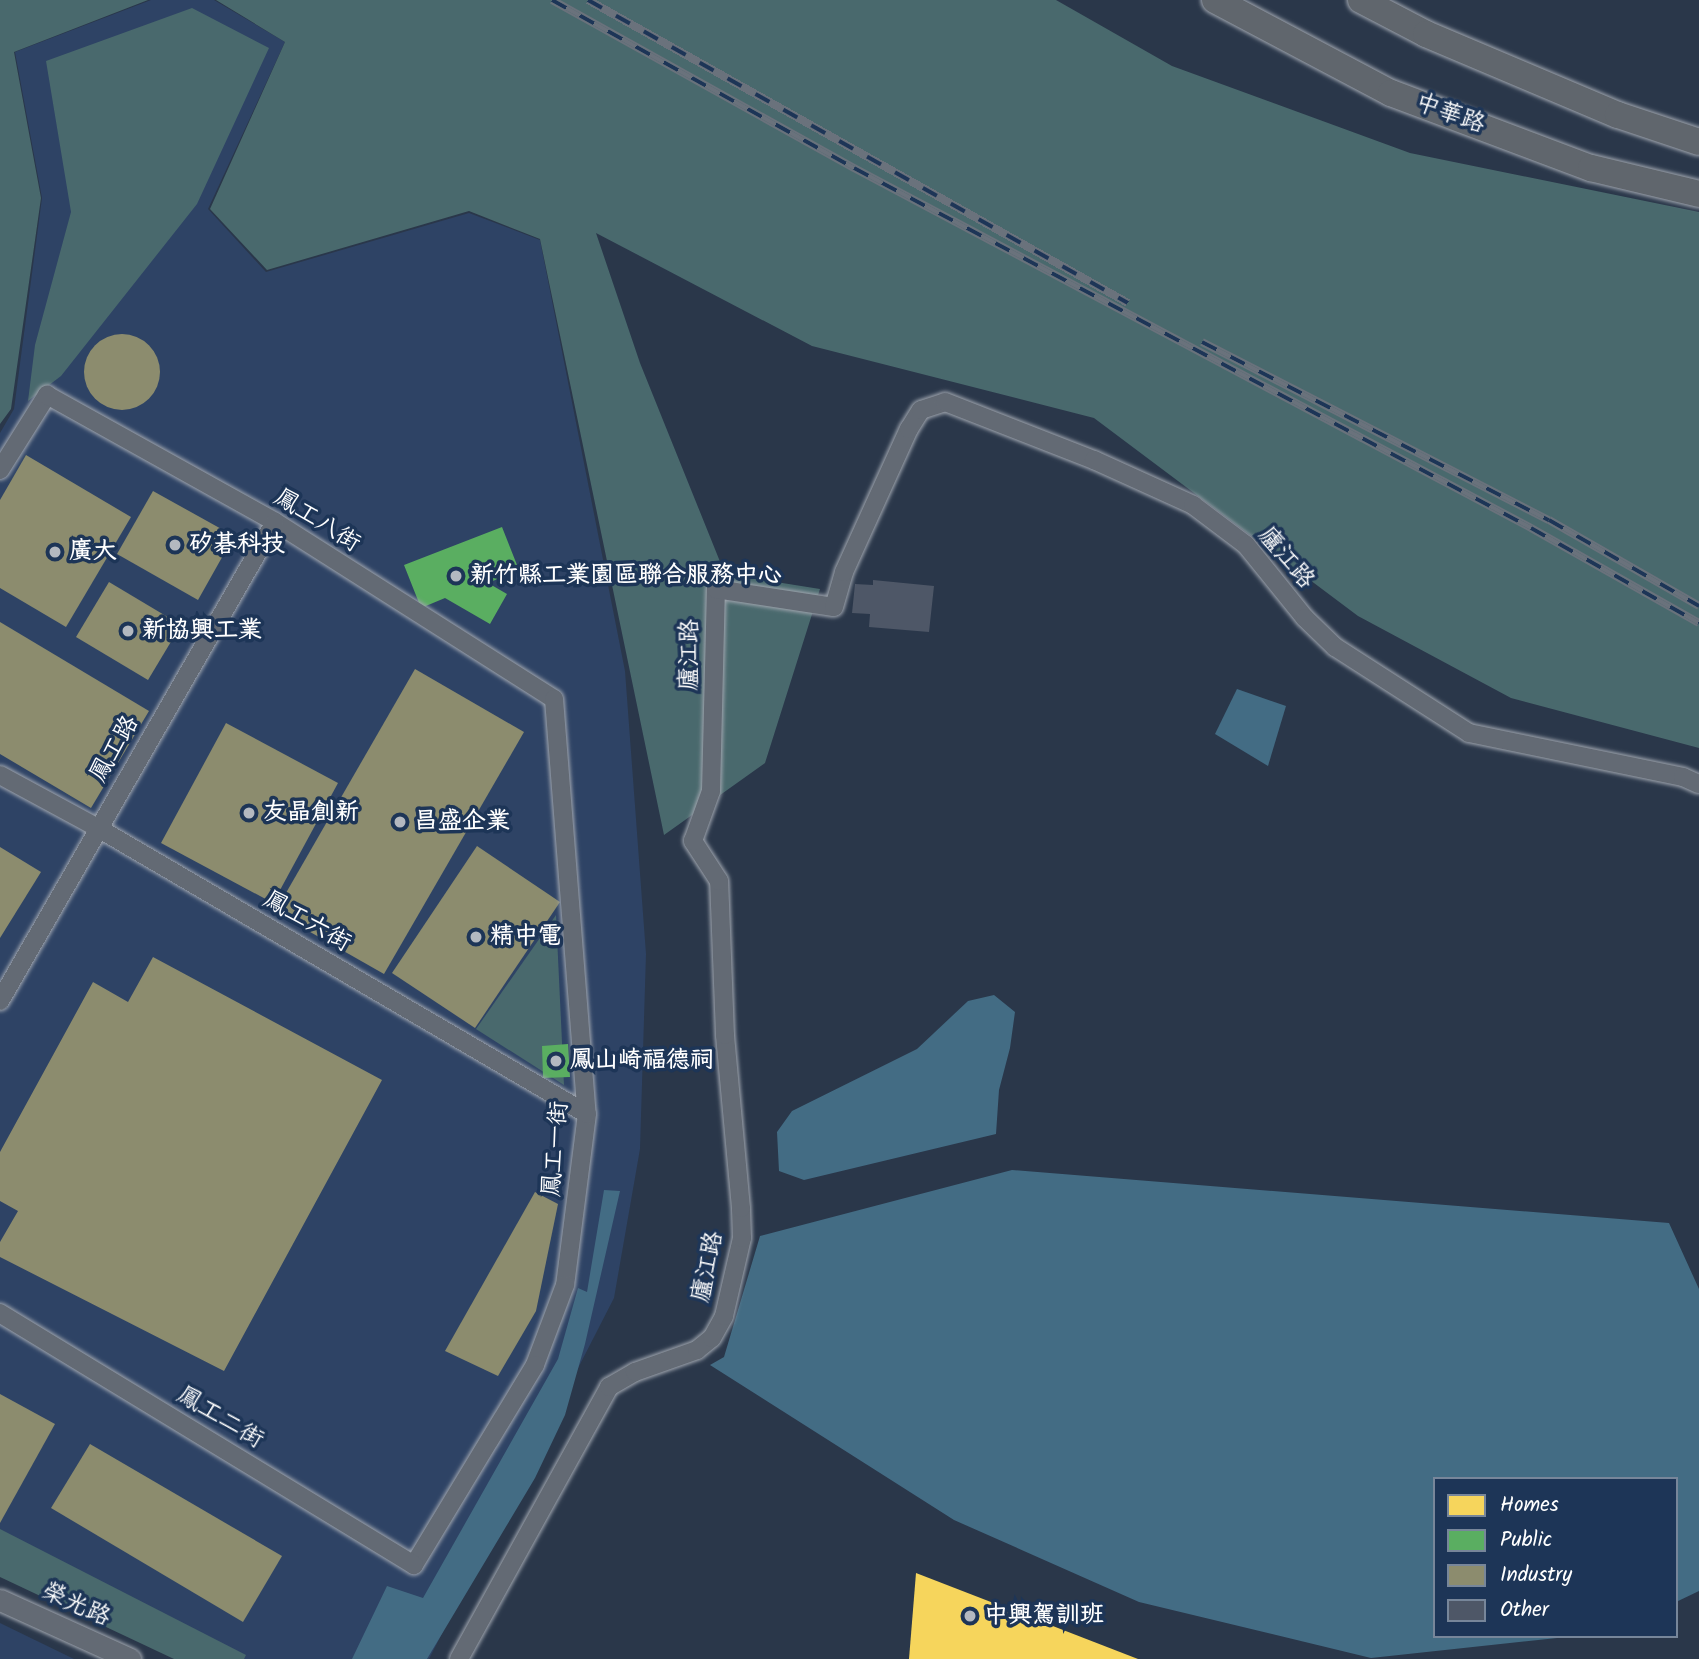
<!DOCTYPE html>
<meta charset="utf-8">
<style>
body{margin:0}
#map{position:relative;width:1699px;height:1659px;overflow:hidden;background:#2a374a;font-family:Kalam,"LXGW WenKai TC",sans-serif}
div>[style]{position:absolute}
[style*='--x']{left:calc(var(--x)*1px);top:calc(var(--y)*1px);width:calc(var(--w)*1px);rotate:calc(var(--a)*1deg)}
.built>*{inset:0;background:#2e4365}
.green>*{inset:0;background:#49696d}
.water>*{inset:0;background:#436c84}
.homes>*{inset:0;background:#f6d55c}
.public>*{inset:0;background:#5aae61}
.industry>*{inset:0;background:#8c8c6e}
.round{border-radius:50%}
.building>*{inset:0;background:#4e5767}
.roads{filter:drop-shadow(0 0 2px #9fa5ae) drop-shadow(0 0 2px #9fa5ae)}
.minor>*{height:18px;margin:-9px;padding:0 9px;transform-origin:9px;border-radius:9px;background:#636a74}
.tertiary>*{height:21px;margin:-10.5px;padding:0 10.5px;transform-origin:10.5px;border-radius:10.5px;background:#636a74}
.primary>*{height:26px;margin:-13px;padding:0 13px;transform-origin:13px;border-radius:13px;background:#60666d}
.rail>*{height:8px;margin-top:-4px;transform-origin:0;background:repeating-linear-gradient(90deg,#1d3557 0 16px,#6a727c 0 32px);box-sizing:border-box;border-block:2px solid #6a727c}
.dots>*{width:19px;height:19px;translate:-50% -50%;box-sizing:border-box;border:4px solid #1d3557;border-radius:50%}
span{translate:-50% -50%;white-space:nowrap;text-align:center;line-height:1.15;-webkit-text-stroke:7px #1d3557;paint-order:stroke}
.street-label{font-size:24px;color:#fff}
.poi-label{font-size:24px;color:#fff;font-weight:700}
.left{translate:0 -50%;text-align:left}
.legend{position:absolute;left:1433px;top:1477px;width:245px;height:161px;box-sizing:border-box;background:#1d3557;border:2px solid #77869a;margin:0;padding:9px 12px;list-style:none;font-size:21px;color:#fff}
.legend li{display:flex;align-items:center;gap:14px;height:35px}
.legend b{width:35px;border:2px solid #77869a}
</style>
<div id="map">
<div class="built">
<i style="clip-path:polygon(151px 0,214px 0,285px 42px,208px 209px,266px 272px,469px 213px,540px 240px,625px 671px,646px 954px,640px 1149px,614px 1298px,429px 1659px,211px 1659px,0 1565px,0 433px,14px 409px,42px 198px,15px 52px)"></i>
<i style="clip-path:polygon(0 1623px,74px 1659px,0 1659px)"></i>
</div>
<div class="green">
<i style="clip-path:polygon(0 0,148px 0,14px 52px,41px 198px,11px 409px,0 424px)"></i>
<i style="clip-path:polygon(216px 0,1056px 0,1172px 66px,1410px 153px,1699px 212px,1699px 748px,1511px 698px,1358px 616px,1094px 418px,812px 346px,596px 233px,640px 363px,725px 574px,820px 589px,765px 763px,664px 835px,540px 239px,469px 211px,267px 270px,210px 209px,285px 42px)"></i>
<i style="clip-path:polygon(192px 8px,269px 48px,197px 204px,61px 376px,28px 401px,35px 345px,71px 212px,46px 61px)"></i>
<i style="clip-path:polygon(556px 915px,564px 1085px,476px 1029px)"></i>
<i style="clip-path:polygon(0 1529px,246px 1655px,244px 1659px,174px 1659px,0 1577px)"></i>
</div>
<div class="water">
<i style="clip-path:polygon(1237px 689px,1286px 706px,1268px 766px,1215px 734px)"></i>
<i style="clip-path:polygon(994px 995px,1015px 1012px,1010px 1048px,999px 1090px,996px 1134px,804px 1180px,779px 1171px,777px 1132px,792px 1111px,917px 1049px,968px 1001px)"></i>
<i style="clip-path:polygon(1012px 1170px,1669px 1223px,1699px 1289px,1699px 1591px,1676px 1602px,1676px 1479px,1435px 1479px,1435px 1636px,1576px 1636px,1371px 1658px,1139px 1602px,954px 1520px,710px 1365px,724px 1357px,760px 1236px)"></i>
<i style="clip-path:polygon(604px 1190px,620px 1191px,585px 1344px,565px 1415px,535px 1478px,427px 1659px,352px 1659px,387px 1586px,423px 1598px,558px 1359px,578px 1288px,587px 1292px)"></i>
</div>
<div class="homes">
<i style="clip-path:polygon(916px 1573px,1138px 1659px,909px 1659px)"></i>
</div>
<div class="public">
<i style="clip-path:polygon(502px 527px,519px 570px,488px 583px,507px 594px,490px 624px,445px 598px,421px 608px,404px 565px)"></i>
<i style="clip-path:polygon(568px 1044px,570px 1077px,543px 1078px,542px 1046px)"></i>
</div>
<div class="industry">
<i class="round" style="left:84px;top:334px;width:76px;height:76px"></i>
<i style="clip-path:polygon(26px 455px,131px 517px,66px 627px,0 588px,0 500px)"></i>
<i style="clip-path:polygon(153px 491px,234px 536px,198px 600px,117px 554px)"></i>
<i style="clip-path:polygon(109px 582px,181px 625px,148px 680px,76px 637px)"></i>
<i style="clip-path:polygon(0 622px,149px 711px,91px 808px,0 754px)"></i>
<i style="clip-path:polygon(415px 669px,524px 732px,384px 974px,275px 912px)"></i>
<i style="clip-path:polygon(226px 723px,338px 783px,273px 903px,161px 843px)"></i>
<i style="clip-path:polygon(477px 846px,560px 902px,475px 1028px,392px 973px)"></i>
<i style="clip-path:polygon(0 847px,41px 872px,0 938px)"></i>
<i style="clip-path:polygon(153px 957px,382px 1080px,224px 1371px,0 1257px,0 1242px,18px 1211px,0 1201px,0 1152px,93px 982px,128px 1002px)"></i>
<i style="clip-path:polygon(535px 1192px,558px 1204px,536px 1311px,498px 1376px,445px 1351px)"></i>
<i style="clip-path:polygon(0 1394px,55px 1424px,0 1523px)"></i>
<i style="clip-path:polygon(90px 1444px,282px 1556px,243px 1622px,51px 1508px)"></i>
</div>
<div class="building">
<i style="clip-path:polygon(873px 580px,934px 586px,929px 632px,869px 627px,870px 614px,852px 613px,855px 584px,873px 585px)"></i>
</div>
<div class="roads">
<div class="minor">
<i style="--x:0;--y:470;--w:89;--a:-57.9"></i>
<i style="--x:47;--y:395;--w:261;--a:29.1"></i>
<i style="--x:275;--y:522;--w:330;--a:32.4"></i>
<i style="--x:554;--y:699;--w:416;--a:85.5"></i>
<i style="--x:587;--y:1114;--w:172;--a:97.3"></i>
<i style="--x:565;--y:1285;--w:85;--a:110.6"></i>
<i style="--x:535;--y:1365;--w:234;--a:121.2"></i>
<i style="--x:414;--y:1565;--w:485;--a:-148.7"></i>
<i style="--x:0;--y:775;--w:111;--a:28.4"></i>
<i style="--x:98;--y:828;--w:566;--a:30.32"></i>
<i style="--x:0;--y:1001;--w:552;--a:-60.14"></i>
<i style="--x:459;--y:1659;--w:311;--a:-61.1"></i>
<i style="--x:609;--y:1387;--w:30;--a:-30"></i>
<i style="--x:635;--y:1372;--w:66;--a:-19.5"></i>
<i style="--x:697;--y:1350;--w:19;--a:-39"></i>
<i style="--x:712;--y:1338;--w:25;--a:-61"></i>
<i style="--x:724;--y:1316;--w:80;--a:-77"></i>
<i style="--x:742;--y:1238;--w:30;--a:-92"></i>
<i style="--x:741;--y:1208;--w:174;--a:-95.3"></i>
<i style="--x:725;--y:1035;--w:154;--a:-92.2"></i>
<i style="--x:719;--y:881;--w:48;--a:-123"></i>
<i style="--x:693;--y:841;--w:53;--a:-70.2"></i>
<i style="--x:711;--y:791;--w:202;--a:-88.6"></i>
<i style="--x:716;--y:589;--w:119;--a:8.7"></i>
<i style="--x:834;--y:607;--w:36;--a:-74"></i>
<i style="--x:844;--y:572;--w:157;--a:-65.6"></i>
<i style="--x:909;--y:429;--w:22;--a:-58"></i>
<i style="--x:921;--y:410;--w:25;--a:-18"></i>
<i style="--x:945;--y:402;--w:160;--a:21.3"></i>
<i style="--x:1094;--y:460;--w:109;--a:24.4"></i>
<i style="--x:1193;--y:505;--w:66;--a:37"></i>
<i style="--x:1246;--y:545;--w:94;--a:51.1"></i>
<i style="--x:1305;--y:618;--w:42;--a:44"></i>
<i style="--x:1335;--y:647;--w:159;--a:32.7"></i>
<i style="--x:1469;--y:733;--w:218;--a:11.6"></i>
<i style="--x:1683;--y:777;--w:17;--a:24"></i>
</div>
<div class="tertiary">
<i style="--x:0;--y:1600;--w:143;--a:24.4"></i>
</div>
<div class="primary">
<i style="--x:1215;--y:0;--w:199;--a:27.9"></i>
<i style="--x:1391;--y:93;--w:214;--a:20.6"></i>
<i style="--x:1591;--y:168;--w:111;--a:13.5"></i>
<i style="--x:1361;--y:0;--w:73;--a:27.6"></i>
<i style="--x:1426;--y:34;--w:208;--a:22.9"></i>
<i style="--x:1618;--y:115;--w:85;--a:18.4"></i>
</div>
</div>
<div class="rail">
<i style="--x:552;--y:0;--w:346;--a:29.1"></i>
<i style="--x:854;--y:168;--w:767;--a:28"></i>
<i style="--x:1531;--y:528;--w:193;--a:29.5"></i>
<i style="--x:588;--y:0;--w:619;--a:29.3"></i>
<i style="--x:1202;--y:342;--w:390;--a:27.2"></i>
<i style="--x:1549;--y:520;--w:173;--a:29.8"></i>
</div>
<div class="dots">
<i style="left:175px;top:545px;background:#b4b9c0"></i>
<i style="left:55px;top:552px;background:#b4b9c0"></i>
<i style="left:456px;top:576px;background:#b4b9c0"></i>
<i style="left:128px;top:631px;background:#b4b9c0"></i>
<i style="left:249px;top:813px;background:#b4b9c0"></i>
<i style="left:400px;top:822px;background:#b4b9c0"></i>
<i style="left:476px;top:937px;background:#b4b9c0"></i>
<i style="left:556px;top:1061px;background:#b4b9c0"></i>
<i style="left:970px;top:1616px;background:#b4b9c0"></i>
</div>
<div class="street-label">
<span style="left:1450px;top:114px;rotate:20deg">中華路</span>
<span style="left:317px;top:521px;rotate:32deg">鳳工八街</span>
<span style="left:1286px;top:558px;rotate:50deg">廬江路</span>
<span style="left:690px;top:655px;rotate:-89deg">廬江路</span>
<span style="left:115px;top:749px;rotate:-60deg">鳳工路</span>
<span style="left:307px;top:922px;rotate:30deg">鳳工六街</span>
<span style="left:556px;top:1149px;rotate:-85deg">鳳工一街</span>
<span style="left:708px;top:1267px;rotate:-78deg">廬江路</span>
<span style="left:220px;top:1418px;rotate:31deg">鳳工二街</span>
<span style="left:76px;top:1605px;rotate:24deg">榮光路</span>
</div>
<div class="poi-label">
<span class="left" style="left:189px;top:545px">矽碁科技</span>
<span class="left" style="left:69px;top:552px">廣大</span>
<span class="left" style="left:470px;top:576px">新竹縣工業園區聯合服務中心</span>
<span class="left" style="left:142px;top:631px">新協興工業</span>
<span class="left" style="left:263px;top:813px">友晶創新</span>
<span class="left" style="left:414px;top:822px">昌盛企業</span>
<span class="left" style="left:490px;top:937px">精中電</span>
<span class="left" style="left:570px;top:1061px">鳳山崎福德祠</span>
<span class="left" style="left:984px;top:1616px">中興駕訓班</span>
</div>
<ul class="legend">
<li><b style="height:19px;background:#f6d55c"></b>Homes</li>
<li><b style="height:19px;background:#5aae61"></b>Public</li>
<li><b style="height:19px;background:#8c8c6e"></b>Industry</li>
<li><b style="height:19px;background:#4e5767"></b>Other</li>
</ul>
</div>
